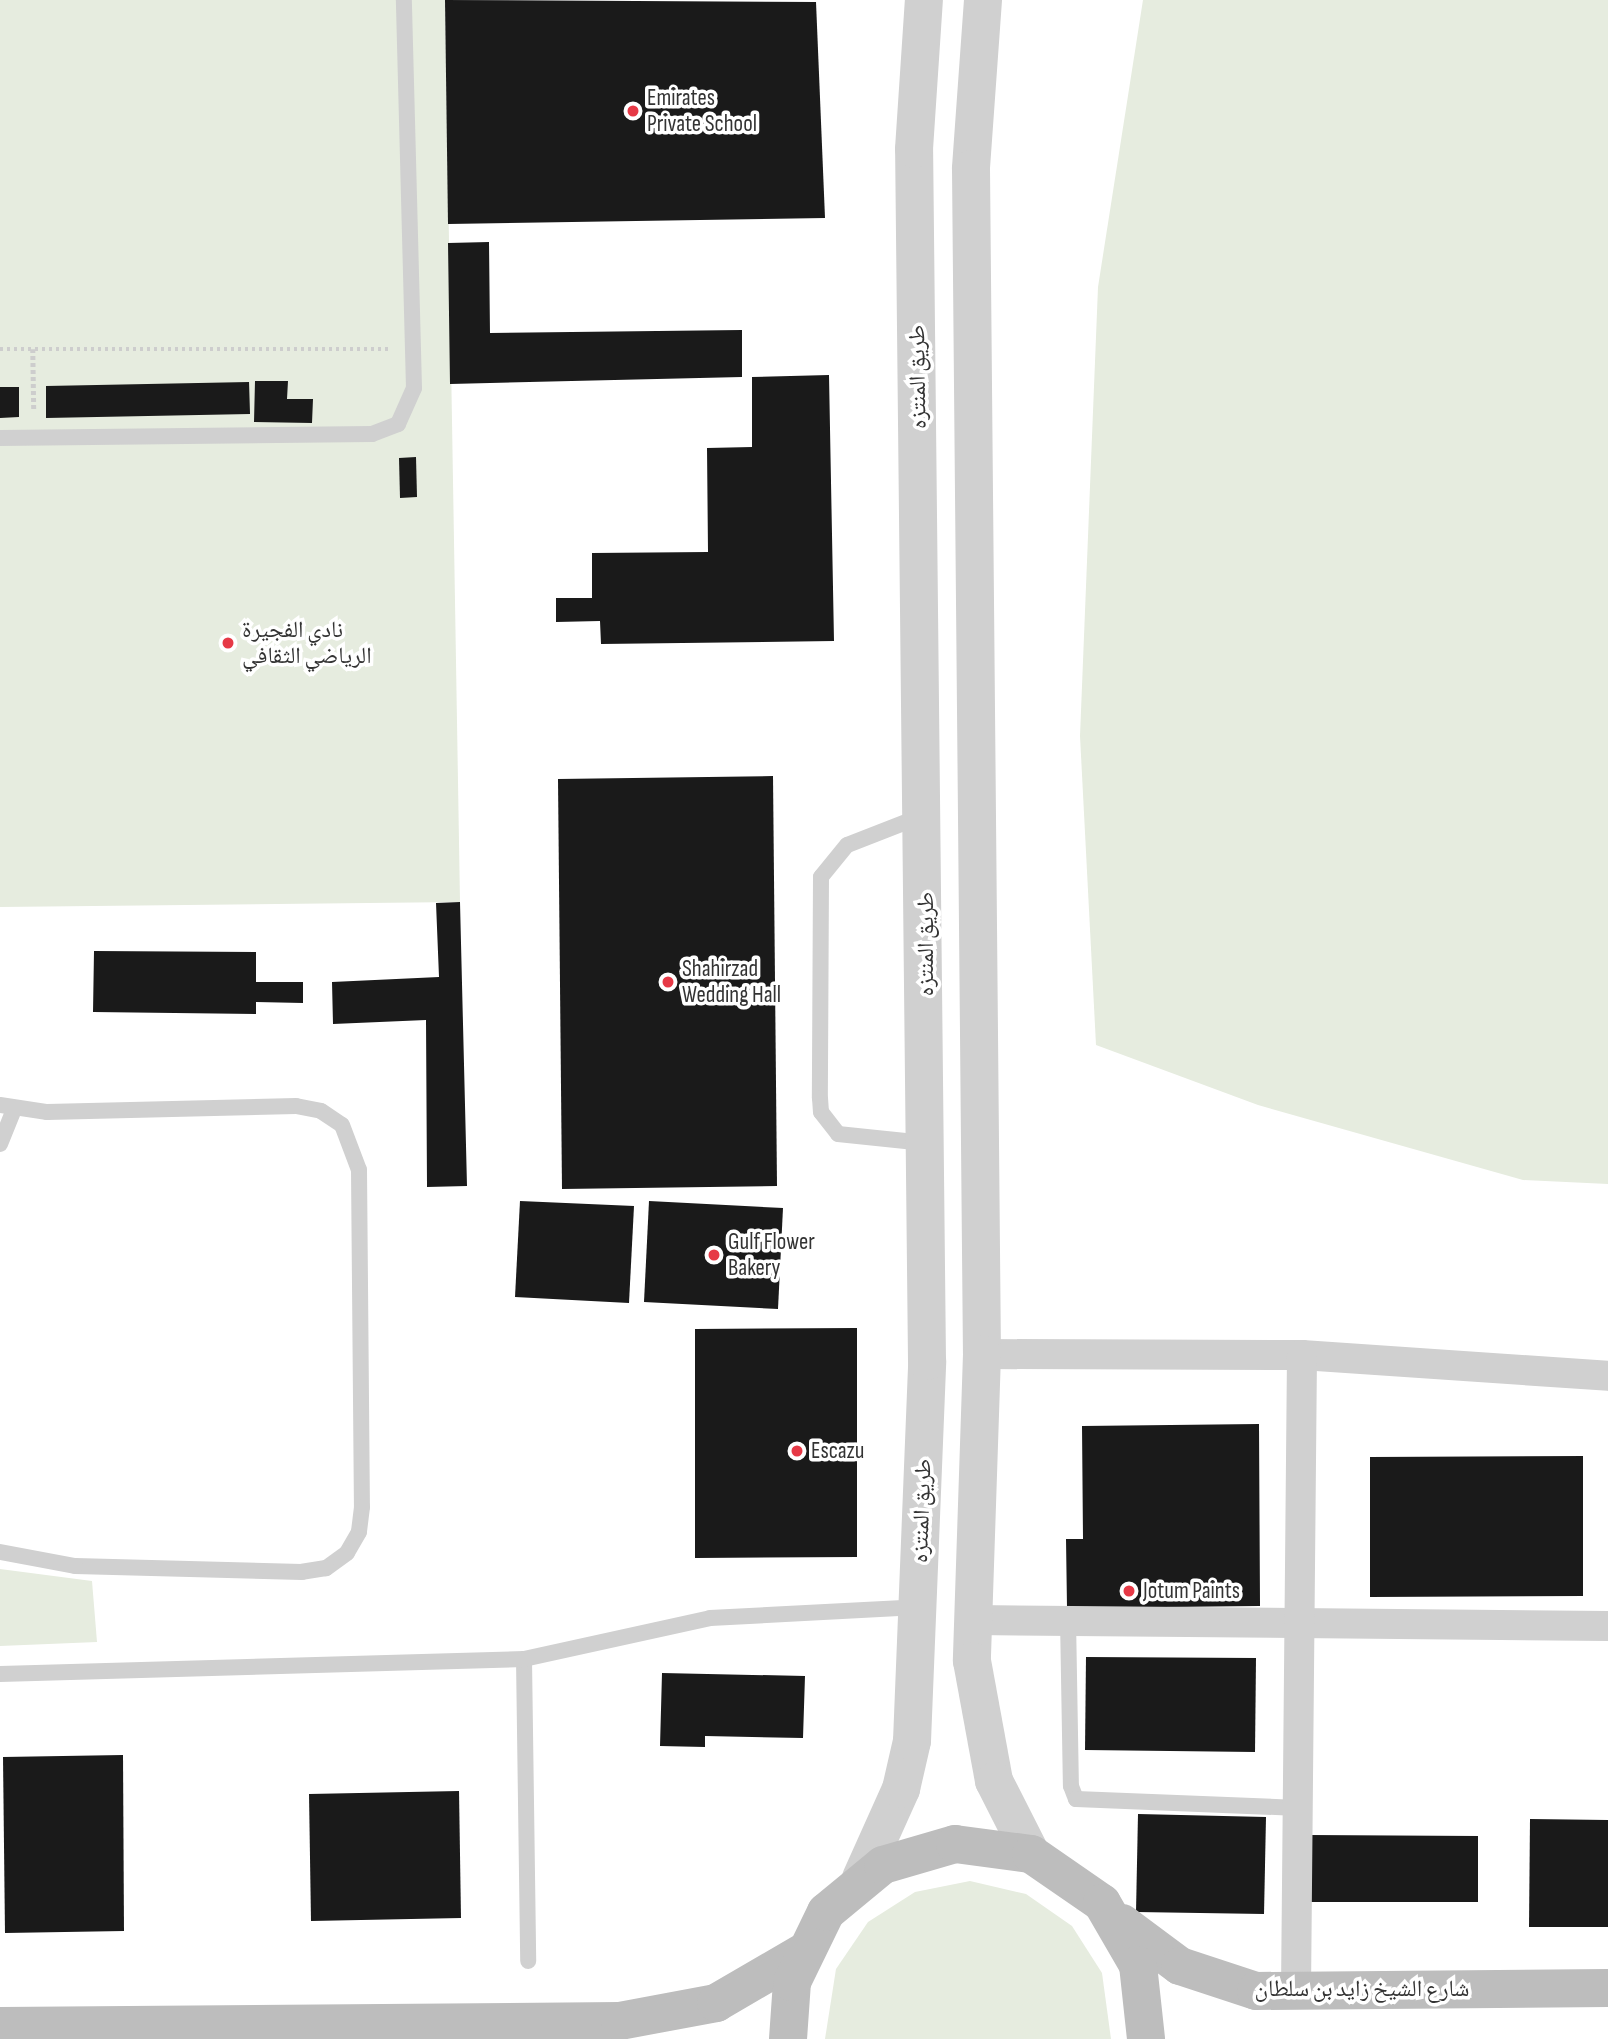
<!DOCTYPE html>
<meta charset="utf-8">
<style>
body{margin:0}
#map{position:relative;width:1608px;height:2039px;overflow:hidden;background:#fff;font-family:"Sofia Sans Condensed","Noto Naskh Arabic",sans-serif}
div>[style]{position:absolute}
[style*='--x']{left:calc(var(--x)*1px);top:calc(var(--y)*1px);width:calc(var(--w)*1px);rotate:calc(var(--a)*1deg)}
.green>*{inset:0;background:#e6ecdf}
.building>*{inset:0;background:#1a1a1a}
.path>*{height:4.5px;margin-top:-2.25px;transform-origin:0;background:repeating-linear-gradient(90deg,#cdcdcd 0 3.5px,transparent 0 7px)}
.service>*{height:16px;margin:-8px;padding:0 8px;transform-origin:8px;border-radius:8px;background:#d0d0d0}
.minor>*{height:30px;margin:-15px;padding:0 15px;transform-origin:15px;border-radius:15px;background:#d0d0d0}
.tertiary>*{height:38px;margin:-19px;padding:0 19px;transform-origin:19px;border-radius:19px;background:#d0d0d0}
.secondary>*{height:38px;margin:-19px;padding:0 19px;transform-origin:19px;border-radius:19px;background:#bdbdbd}
.dots>*{width:19px;height:19px;translate:-50% -50%;box-sizing:border-box;border:4px solid #fff;border-radius:50%}
span{translate:-50% -50%;white-space:nowrap;text-align:center;line-height:1.15;-webkit-text-stroke:7px #fff;paint-order:stroke}
.poi-label{font-size:23px;color:#333}
.left{translate:0 -50%;text-align:left}
.street-label{font-size:23px;color:#333}
</style>
<div id="map">
<div class="green">
<i style="clip-path:polygon(0 0,445px 0,460px 902px,0 907px)"></i>
<i style="clip-path:polygon(1143px 0,1608px 0,1608px 1184px,1523px 1180px,1258px 1105px,1096px 1045px,1080px 736px,1098px 287px)"></i>
<i style="clip-path:polygon(0 1569px,92px 1581px,97px 1642px,0 1646px)"></i>
<i style="clip-path:polygon(970px 1881px,1026px 1894px,1072px 1926px,1102px 1973px,1111px 2039px,825px 2039px,836px 1969px,868px 1922px,915px 1892px)"></i>
</div>
<div class="building">
<i style="clip-path:polygon(445px 0,816px 2px,825px 218px,448px 224px)"></i>
<i style="clip-path:polygon(489px 242px,490px 333px,742px 330px,742px 377px,450px 384px,448px 243px)"></i>
<i style="clip-path:polygon(829px 375px,834px 641px,601px 644px,600px 621px,556px 622px,556px 598px,592px 598px,592px 553px,708px 552px,707px 448px,752px 447px,752px 377px)"></i>
<i style="clip-path:polygon(255px 381px,288px 381px,287px 399px,313px 399px,312px 423px,254px 422px)"></i>
<i style="clip-path:polygon(249px 382px,250px 414px,46px 418px,46px 386px)"></i>
<i style="clip-path:polygon(0 387px,19px 387px,19px 417px,0 418px)"></i>
<i style="clip-path:polygon(416px 457px,417px 497px,400px 498px,399px 458px)"></i>
<i style="clip-path:polygon(773px 776px,777px 1186px,562px 1189px,558px 779px)"></i>
<i style="clip-path:polygon(460px 902px,467px 1186px,427px 1187px,426px 1020px,333px 1024px,332px 982px,439px 977px,436px 903px)"></i>
<i style="clip-path:polygon(94px 951px,256px 952px,256px 982px,303px 982px,303px 1003px,256px 1002px,256px 1014px,93px 1012px)"></i>
<i style="clip-path:polygon(520px 1201px,634px 1206px,629px 1303px,515px 1297px)"></i>
<i style="clip-path:polygon(649px 1201px,783px 1208px,778px 1309px,644px 1302px)"></i>
<i style="clip-path:polygon(857px 1328px,857px 1557px,695px 1558px,695px 1329px)"></i>
<i style="clip-path:polygon(1259px 1424px,1260px 1606px,1067px 1608px,1066px 1539px,1083px 1539px,1082px 1426px)"></i>
<i style="clip-path:polygon(1583px 1456px,1583px 1596px,1370px 1597px,1370px 1457px)"></i>
<i style="clip-path:polygon(1086px 1657px,1256px 1658px,1255px 1752px,1085px 1750px)"></i>
<i style="clip-path:polygon(662px 1673px,805px 1676px,803px 1738px,705px 1736px,705px 1747px,660px 1746px)"></i>
<i style="clip-path:polygon(123px 1755px,124px 1931px,5px 1933px,3px 1757px)"></i>
<i style="clip-path:polygon(459px 1791px,461px 1918px,311px 1921px,309px 1794px)"></i>
<i style="clip-path:polygon(1138px 1814px,1266px 1817px,1264px 1914px,1136px 1912px)"></i>
<i style="clip-path:polygon(1530px 1819px,1608px 1820px,1608px 1927px,1529px 1927px)"></i>
<i style="clip-path:polygon(1309px 1835px,1478px 1836px,1478px 1902px,1308px 1902px)"></i>
</div>
<div class="path">
<i style="--x:0;--y:349;--w:388;--a:0"></i>
<i style="--x:33;--y:349;--w:62;--a:89.1"></i>
</div>
<div class="service">
<i style="--x:0;--y:438;--w:372;--a:-0.6"></i>
<i style="--x:372;--y:434;--w:28;--a:-21"></i>
<i style="--x:398;--y:424;--w:39;--a:-66"></i>
<i style="--x:414;--y:388;--w:388;--a:-91.5"></i>
<i style="--x:919;--y:817;--w:77;--a:158.7"></i>
<i style="--x:847;--y:845;--w:41;--a:129.1"></i>
<i style="--x:821;--y:877;--w:221;--a:90.3"></i>
<i style="--x:820;--y:1098;--w:14;--a:86"></i>
<i style="--x:821;--y:1112;--w:28;--a:52"></i>
<i style="--x:838;--y:1134;--w:87;--a:5.9"></i>
<i style="--x:0;--y:1105;--w:48;--a:8.5"></i>
<i style="--x:47;--y:1112;--w:249;--a:-1.4"></i>
<i style="--x:296;--y:1106;--w:25;--a:11"></i>
<i style="--x:321;--y:1111;--w:25;--a:34"></i>
<i style="--x:342;--y:1125;--w:48;--a:69.3"></i>
<i style="--x:359;--y:1170;--w:337;--a:89.5"></i>
<i style="--x:362;--y:1507;--w:25;--a:97"></i>
<i style="--x:359;--y:1532;--w:24;--a:120"></i>
<i style="--x:347;--y:1553;--w:26;--a:144"></i>
<i style="--x:326;--y:1568;--w:24;--a:171"></i>
<i style="--x:302;--y:1572;--w:227;--a:-178.5"></i>
<i style="--x:75;--y:1566;--w:76;--a:-169.4"></i>
<i style="--x:0;--y:1144;--w:38;--a:-68"></i>
<i style="--x:1068;--y:1619;--w:167;--a:89"></i>
<i style="--x:1071;--y:1786;--w:14;--a:69"></i>
<i style="--x:1076;--y:1799;--w:222;--a:2.3"></i>
<i style="--x:524;--y:1659;--w:302;--a:89.2"></i>
<i style="--x:0;--y:1674;--w:524;--a:-1.64"></i>
<i style="--x:524;--y:1659;--w:190;--a:-12.4"></i>
<i style="--x:710;--y:1618;--w:208;--a:-3"></i>
</div>
<div class="minor">
<i style="--x:982;--y:1354;--w:320;--a:0.2"></i>
<i style="--x:1302;--y:1355;--w:307;--a:3.9"></i>
<i style="--x:974;--y:1620;--w:634;--a:0.54"></i>
<i style="--x:1296;--y:1991;--w:636;--a:-89.46"></i>
</div>
<div class="tertiary">
<i style="--x:983;--y:0;--w:169;--a:94.1"></i>
<i style="--x:971;--y:169;--w:1185;--a:89.47"></i>
<i style="--x:982;--y:1354;--w:307;--a:91.9"></i>
<i style="--x:972;--y:1661;--w:122;--a:79.6"></i>
<i style="--x:994;--y:1781;--w:82;--a:63.1"></i>
<i style="--x:861;--y:1878;--w:98;--a:-65.8"></i>
<i style="--x:901;--y:1789;--w:49;--a:-77.1"></i>
<i style="--x:912;--y:1741;--w:380;--a:-87.7"></i>
<i style="--x:927;--y:1361;--w:1212;--a:-90.61"></i>
<i style="--x:914;--y:149;--w:149;--a:-86.2"></i>
</div>
<div class="secondary">
<i style="--x:1122;--y:1923;--w:72;--a:36.6"></i>
<i style="--x:1180;--y:1966;--w:80;--a:18.2"></i>
<i style="--x:1256;--y:1991;--w:352;--a:-0.5"></i>
<i style="--x:0;--y:2026;--w:620;--a:-0.46"></i>
<i style="--x:620;--y:2021;--w:98;--a:-10.6"></i>
<i style="--x:716;--y:2003;--w:99;--a:-30.2"></i>
<i style="--x:788;--y:2039;--w:57;--a:-86"></i>
<i style="--x:792;--y:1982;--w:78;--a:-64.1"></i>
<i style="--x:826;--y:1912;--w:74;--a:-39.5"></i>
<i style="--x:883;--y:1865;--w:75;--a:-16.3"></i>
<i style="--x:955;--y:1844;--w:77;--a:7.5"></i>
<i style="--x:1031;--y:1854;--w:86;--a:34.6"></i>
<i style="--x:1102;--y:1903;--w:72;--a:59.9"></i>
<i style="--x:1138;--y:1965;--w:74;--a:83.8"></i>
</div>
<div class="dots">
<i style="left:633px;top:111px;background:#e63946"></i>
<i style="left:228px;top:643px;background:#e63946"></i>
<i style="left:668px;top:982px;background:#e63946"></i>
<i style="left:714px;top:1255px;background:#e63946"></i>
<i style="left:797px;top:1451px;background:#e63946"></i>
<i style="left:1129px;top:1591px;background:#e63946"></i>
</div>
<div class="poi-label">
<span class="left" style="left:647px;top:111px">Emirates<br>Private School</span>
<span class="left" style="left:242px;top:643px">نادي الفجيرة<br>الرياضي الثقافي</span>
<span class="left" style="left:682px;top:982px">Shahirzad<br>Wedding Hall</span>
<span class="left" style="left:728px;top:1255px">Gulf Flower<br>Bakery</span>
<span class="left" style="left:811px;top:1451px">Escazu</span>
<span class="left" style="left:1143px;top:1591px">Jotum Paints</span>
</div>
<div class="street-label">
<span style="left:918px;top:377px;rotate:-91deg">طريق المنتزه</span>
<span style="left:926px;top:944px;rotate:-90deg">طريق المنتزه</span>
<span style="left:922px;top:1511px;rotate:-88deg">طريق المنتزه</span>
<span style="left:1362px;top:1989px">شارع الشيخ زايد بن سلطان</span>
</div>
</div>
